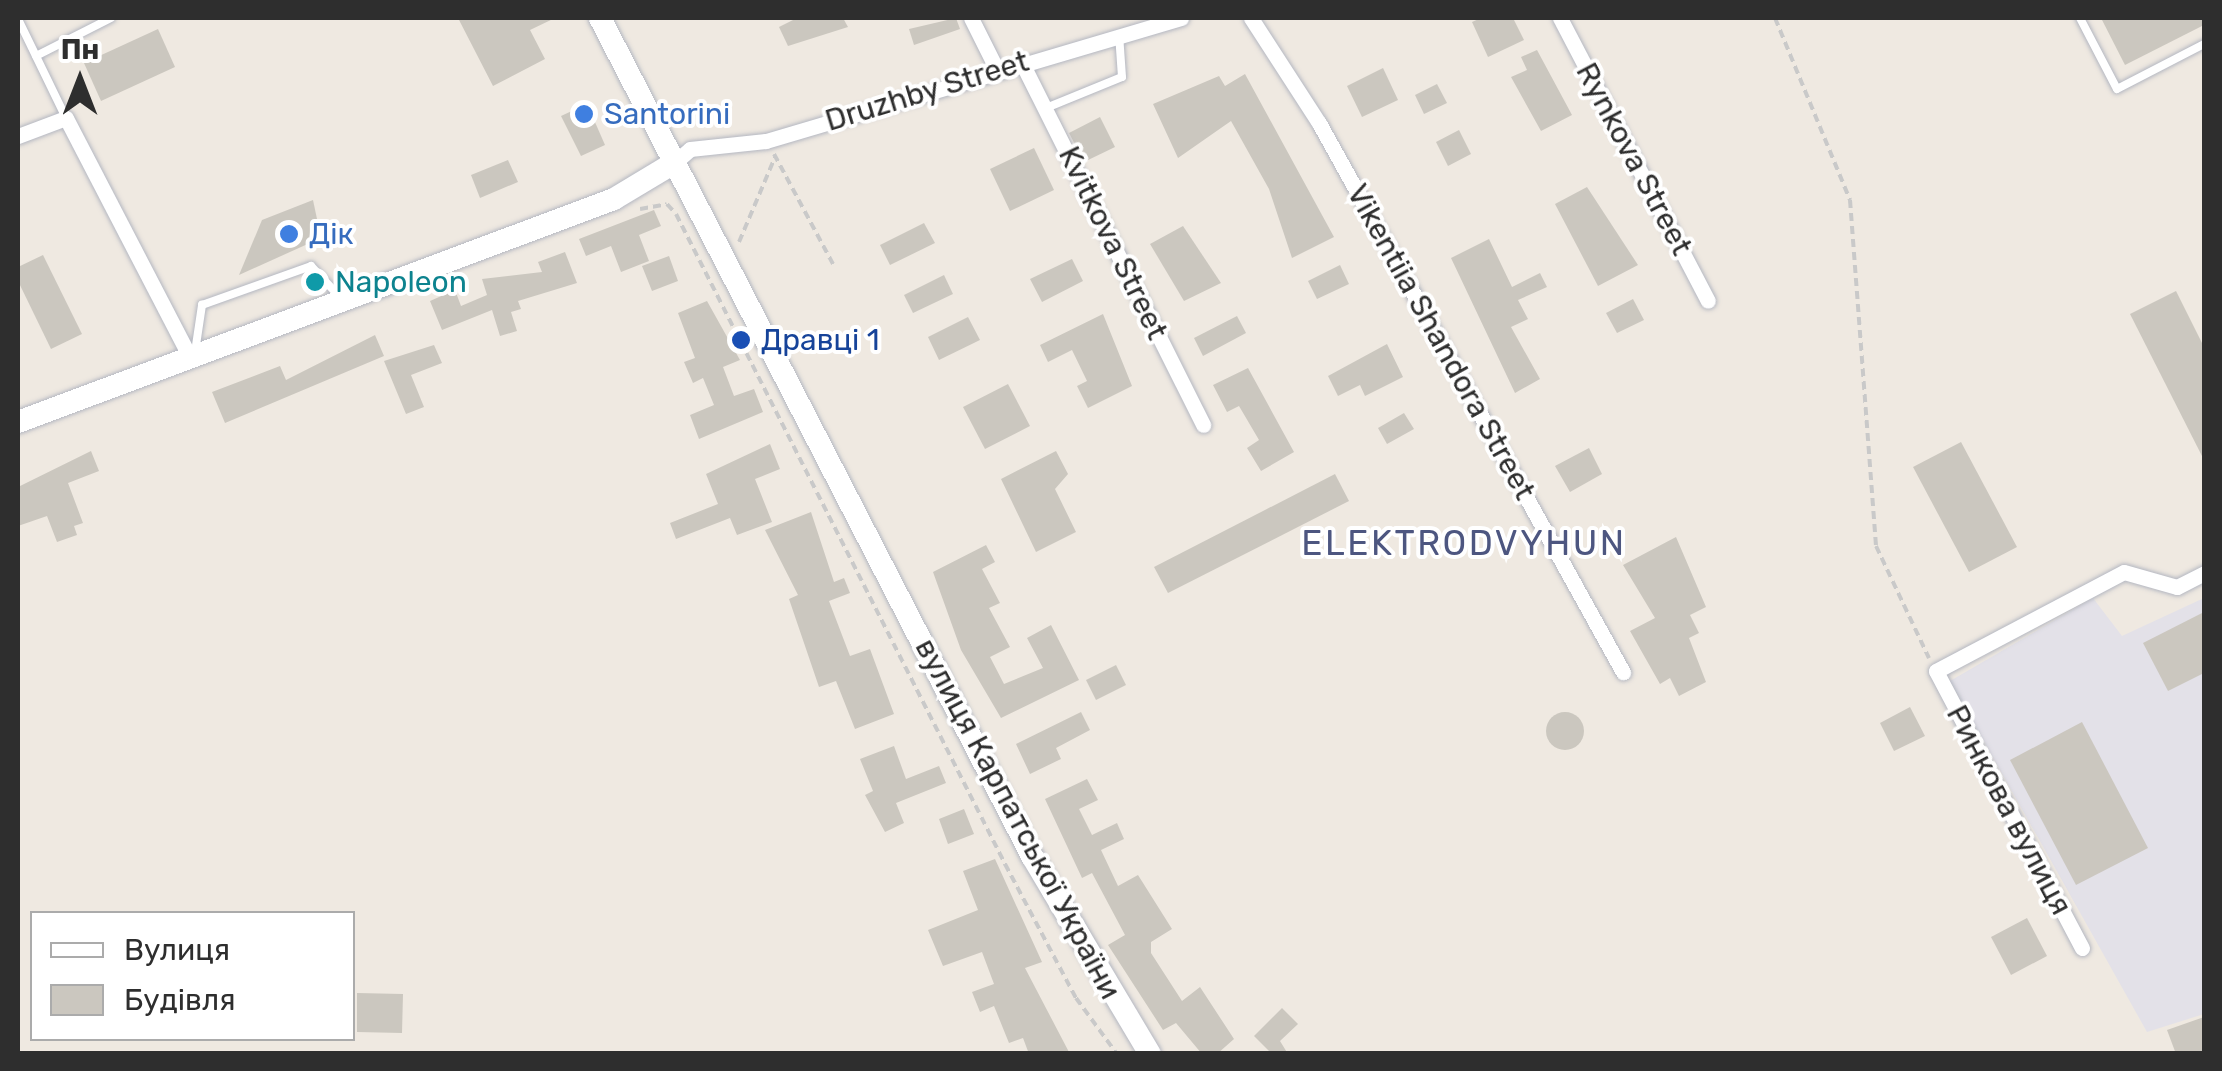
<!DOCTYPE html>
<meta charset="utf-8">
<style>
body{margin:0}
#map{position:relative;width:2222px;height:1071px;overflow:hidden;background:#efe9e1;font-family:Rubik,sans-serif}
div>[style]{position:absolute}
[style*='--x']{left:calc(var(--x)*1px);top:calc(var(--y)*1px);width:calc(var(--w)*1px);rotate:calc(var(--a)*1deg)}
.industrial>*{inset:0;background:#e3e1e8}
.building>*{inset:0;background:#cbc7bf}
.round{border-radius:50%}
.path>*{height:4px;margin-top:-2px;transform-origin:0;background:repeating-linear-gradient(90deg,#c9c9c9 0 8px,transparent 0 13px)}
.roads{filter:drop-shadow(0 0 2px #b4b7c1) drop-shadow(0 0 2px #b4b7c1)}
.lane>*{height:8px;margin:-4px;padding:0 4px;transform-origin:4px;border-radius:4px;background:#fff}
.street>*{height:15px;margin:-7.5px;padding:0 7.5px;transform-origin:7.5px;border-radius:7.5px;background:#fff}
.secondary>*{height:22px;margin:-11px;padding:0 11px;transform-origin:11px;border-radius:11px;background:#fff}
.dots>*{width:28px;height:28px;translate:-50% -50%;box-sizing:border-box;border:5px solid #fff;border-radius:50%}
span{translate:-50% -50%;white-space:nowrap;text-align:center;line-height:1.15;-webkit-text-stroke:8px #fff;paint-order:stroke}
.street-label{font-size:30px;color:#2e2e2e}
.shop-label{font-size:30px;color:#366cbe}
.left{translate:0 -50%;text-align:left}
.culture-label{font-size:30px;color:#0d838f}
.transit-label{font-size:30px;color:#164399}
.quarter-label{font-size:35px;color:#4d5680;letter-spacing:2.5px}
.frame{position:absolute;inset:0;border:20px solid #2e2e2e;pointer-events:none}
.legend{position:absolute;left:30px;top:911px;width:325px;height:130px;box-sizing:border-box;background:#fff;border:2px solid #ababab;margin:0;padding:12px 18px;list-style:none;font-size:30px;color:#2e2e2e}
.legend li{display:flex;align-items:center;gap:20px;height:50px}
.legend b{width:50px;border:2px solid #ababab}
.north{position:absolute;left:30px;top:30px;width:100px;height:100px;-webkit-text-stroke:8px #fff;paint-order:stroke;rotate:0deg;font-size:28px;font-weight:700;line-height:40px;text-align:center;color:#2e2e2e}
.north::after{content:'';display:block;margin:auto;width:35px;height:45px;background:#2e2e2e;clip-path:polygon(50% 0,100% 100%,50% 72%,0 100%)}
</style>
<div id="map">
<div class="industrial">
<i style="clip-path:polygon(2093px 598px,2122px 636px,2204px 598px,2204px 1014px,2147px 1032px,1950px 681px)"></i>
</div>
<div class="building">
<i style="clip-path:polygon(458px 18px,555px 18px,530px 30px,545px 59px,493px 86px)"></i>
<i style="clip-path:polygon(797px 18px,843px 18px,848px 27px,788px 46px,779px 27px)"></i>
<i style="clip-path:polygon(956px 18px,960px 29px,914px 45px,909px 29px)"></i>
<i style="clip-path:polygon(1481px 18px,1514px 20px,1524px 40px,1488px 57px,1472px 22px)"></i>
<i style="clip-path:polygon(2101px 18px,2204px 18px,2204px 25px,2125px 65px)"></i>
<i style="clip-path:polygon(158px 29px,175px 67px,101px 101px,84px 63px)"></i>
<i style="clip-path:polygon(1537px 50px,1572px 115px,1541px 131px,1511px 77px,1527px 70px,1521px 57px)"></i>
<i style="clip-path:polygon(1383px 68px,1398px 100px,1362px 117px,1347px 86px)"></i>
<i style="clip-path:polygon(1245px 74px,1334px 237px,1292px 258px,1269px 189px,1231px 121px,1178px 158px,1153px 104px,1219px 76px,1225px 86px)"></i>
<i style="clip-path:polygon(1437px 84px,1447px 103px,1424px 114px,1415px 95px)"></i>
<i style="clip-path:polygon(587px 104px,605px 145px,581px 156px,561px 116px)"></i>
<i style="clip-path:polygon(1100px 117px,1115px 147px,1084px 162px,1069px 133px)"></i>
<i style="clip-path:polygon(1459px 130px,1471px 154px,1448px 166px,1436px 142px)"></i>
<i style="clip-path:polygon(1034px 148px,1054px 190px,1010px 211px,990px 169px)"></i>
<i style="clip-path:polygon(508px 160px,518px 182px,480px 198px,471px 175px)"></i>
<i style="clip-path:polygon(1587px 187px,1638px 265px,1598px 286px,1555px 204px)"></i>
<i style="clip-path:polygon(313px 200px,321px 238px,239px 275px,262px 220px)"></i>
<i style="clip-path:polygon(654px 210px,661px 226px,639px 235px,649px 261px,621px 272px,611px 246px,586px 256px,579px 239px)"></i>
<i style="clip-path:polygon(924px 223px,935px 243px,890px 265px,880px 245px)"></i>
<i style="clip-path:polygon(1183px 226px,1221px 283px,1184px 301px,1150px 244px)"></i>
<i style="clip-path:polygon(1489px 239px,1512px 287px,1540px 273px,1547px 287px,1518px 300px,1528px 319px,1511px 327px,1540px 379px,1515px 393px,1451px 258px)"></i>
<i style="clip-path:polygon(565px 252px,577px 283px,518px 301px,521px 309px,511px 312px,517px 331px,500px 336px,492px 310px,442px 330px,430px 301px,455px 290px,461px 306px,487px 295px,482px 279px,542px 272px,538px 262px)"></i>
<i style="clip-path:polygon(43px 255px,82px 334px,51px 349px,18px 281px,18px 267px)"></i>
<i style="clip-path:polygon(669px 256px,678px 281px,652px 291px,642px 266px)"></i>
<i style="clip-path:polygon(1072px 259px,1083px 281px,1042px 302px,1030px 279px)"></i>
<i style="clip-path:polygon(1340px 265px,1349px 284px,1317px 299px,1308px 281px)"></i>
<i style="clip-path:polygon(944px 275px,953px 294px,913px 313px,904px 295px)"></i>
<i style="clip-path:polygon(2176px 291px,2204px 347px,2204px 460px,2130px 314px)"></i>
<i style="clip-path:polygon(1633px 299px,1644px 320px,1617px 333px,1606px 313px)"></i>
<i style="clip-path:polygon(707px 301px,740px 360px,723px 367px,734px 396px,754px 389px,763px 412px,699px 439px,690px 415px,714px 405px,703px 378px,693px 383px,684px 362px,695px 358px,678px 313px)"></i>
<i style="clip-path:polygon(1103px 314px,1132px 386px,1088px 408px,1077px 386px,1087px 381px,1072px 350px,1048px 362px,1040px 345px)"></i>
<i style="clip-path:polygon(1237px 316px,1246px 333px,1203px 356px,1194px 338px)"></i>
<i style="clip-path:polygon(968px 317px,980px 340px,939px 360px,928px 337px)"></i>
<i style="clip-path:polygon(375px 335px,384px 356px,225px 423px,212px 392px,280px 366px,286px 380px)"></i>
<i style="clip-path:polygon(1387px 344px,1403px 377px,1365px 396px,1360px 385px,1338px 396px,1328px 376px)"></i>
<i style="clip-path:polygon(434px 345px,442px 363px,411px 375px,424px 407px,406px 414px,384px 361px)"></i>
<i style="clip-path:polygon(1248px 368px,1294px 452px,1261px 471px,1247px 448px,1259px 440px,1239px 406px,1227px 412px,1213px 385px)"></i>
<i style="clip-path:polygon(1008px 384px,1030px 426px,985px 449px,963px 407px)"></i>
<i style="clip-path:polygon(1404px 413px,1414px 429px,1387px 444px,1378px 428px)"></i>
<i style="clip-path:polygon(1961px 442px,2017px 547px,1969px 572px,1913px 467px)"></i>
<i style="clip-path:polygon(770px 444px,780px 469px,755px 479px,772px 522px,737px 535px,730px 518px,676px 539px,670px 523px,718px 504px,706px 474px)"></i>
<i style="clip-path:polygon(1589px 448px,1602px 474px,1570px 492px,1555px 466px)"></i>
<i style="clip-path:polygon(91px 451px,99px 471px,68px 483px,83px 523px,74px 526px,77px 535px,57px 542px,47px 516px,18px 526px,18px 487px)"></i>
<i style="clip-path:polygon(1056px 451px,1068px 474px,1055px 489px,1076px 532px,1036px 552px,1001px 479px)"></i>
<i style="clip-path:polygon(1335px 474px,1349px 501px,1168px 593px,1154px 567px)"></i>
<i style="clip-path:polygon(811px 512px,834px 582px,844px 578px,850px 593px,829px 601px,850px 656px,870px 649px,894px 714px,855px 729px,836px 681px,819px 687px,789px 599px,798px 595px,765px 530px)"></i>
<i style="clip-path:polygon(1676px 537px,1706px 607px,1690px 615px,1699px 633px,1689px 638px,1706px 682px,1679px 696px,1670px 678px,1660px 684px,1630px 631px,1655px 618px,1623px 565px)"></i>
<i style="clip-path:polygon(986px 545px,995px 562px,982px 569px,1000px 603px,989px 608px,1010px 647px,990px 657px,1004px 684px,1043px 668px,1027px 638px,1051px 625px,1079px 680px,1001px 718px,961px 650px,933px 572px)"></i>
<i style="clip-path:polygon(2204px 612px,2204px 673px,2168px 691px,2143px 643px)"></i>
<i style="clip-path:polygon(1116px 665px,1126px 685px,1096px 700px,1086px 680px)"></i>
<i style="clip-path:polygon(1910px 707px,1925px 736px,1894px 751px,1880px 723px)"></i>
<i class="round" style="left:1546px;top:712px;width:38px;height:38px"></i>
<i style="clip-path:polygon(1081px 712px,1090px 730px,1056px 748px,1061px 759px,1030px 774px,1016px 744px)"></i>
<i style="clip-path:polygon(2082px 722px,2148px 848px,2076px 885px,2010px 760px)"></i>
<i style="clip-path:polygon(894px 746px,906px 779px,939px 766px,946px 783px,896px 803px,904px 823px,885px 832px,865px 795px,873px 791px,860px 759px)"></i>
<i style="clip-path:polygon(1087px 779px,1098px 800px,1079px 809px,1092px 835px,1117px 823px,1124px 839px,1101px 850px,1118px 886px,1138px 875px,1172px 929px,1151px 942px,1151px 953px,1182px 1001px,1200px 987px,1234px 1039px,1217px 1054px,1202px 1054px,1176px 1023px,1163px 1030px,1108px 945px,1125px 935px,1092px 873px,1082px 878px,1045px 799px)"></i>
<i style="clip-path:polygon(964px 809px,974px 834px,948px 844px,939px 819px)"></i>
<i style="clip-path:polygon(995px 859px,1042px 962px,1025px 968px,1070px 1054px,1029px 1054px,1023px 1038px,1009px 1043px,994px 1006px,980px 1012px,972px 992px,994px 984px,982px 952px,943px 966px,928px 930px,978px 910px,963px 871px)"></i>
<i style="clip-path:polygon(2027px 918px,2047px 956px,2011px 975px,1991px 937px)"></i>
<i style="clip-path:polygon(357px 993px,403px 994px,402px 1033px,357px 1032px)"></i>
<i style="clip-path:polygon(1282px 1008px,1298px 1024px,1280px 1041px,1288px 1054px,1272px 1054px,1254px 1036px)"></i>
<i style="clip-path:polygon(2204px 1017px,2204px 1054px,2176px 1054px,2167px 1030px)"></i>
</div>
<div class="path">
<i style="--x:1775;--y:18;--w:197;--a:67.6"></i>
<i style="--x:1850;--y:200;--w:347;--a:85.7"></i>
<i style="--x:1876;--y:546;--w:124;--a:64.7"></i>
<i style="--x:774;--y:154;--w:125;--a:61.8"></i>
<i style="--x:640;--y:209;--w:27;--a:-10"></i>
<i style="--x:667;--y:204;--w:13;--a:48"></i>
<i style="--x:676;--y:214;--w:729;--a:63.15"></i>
<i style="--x:1005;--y:864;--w:152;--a:62.1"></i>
<i style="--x:1076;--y:998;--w:69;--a:53.8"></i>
<i style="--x:739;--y:242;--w:92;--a:-67"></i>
</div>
<div class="roads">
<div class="lane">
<i style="--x:2080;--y:18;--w:80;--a:62.5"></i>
<i style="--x:2117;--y:89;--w:98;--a:-27.3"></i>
<i style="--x:18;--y:19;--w:110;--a:64.1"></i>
<i style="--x:36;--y:56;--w:84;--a:-26.9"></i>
<i style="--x:1046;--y:108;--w:82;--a:-22.2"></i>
<i style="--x:1122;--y:77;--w:43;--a:-94"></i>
<i style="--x:195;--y:352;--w:48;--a:-81.5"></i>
<i style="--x:202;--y:305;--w:116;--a:-19.7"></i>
<i style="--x:311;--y:266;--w:42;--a:46.9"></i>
</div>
<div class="street">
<i style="--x:971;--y:18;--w:58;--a:63.4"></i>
<i style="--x:1251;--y:18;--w:125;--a:57.1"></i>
<i style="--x:1319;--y:123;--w:628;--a:61.03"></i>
<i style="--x:1560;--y:18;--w:319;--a:62.4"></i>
<i style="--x:1021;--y:61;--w:407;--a:63.4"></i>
<i style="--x:18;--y:136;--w:51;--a:-20.6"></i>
<i style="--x:66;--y:118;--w:269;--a:62.6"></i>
<i style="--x:674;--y:163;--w:21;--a:-41"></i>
<i style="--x:690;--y:149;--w:76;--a:-6"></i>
<i style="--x:766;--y:141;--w:433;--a:-16.5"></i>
<i style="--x:2082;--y:948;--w:313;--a:-117.8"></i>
<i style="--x:1936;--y:671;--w:212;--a:-27.8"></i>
<i style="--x:2124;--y:572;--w:55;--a:15.8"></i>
<i style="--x:2177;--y:587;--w:30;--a:-27"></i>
</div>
<div class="secondary">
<i style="--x:600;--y:18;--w:943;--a:62.73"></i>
<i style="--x:1032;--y:856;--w:230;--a:59.2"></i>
<i style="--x:18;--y:422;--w:636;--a:-20.51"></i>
<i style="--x:614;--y:199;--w:70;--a:-31"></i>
</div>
</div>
<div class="dots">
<i style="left:584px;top:114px;background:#3f7fe0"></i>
<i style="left:289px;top:234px;background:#3f7fe0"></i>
<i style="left:315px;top:282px;background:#0f9aa8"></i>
<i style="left:741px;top:340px;background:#1a4fb4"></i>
</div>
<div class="street-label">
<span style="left:927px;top:91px;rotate:-17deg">Druzhby Street</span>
<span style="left:1634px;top:159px;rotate:62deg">Rynkova Street</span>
<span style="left:1113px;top:243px;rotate:64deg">Kvitkova Street</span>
<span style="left:1441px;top:342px;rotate:61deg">Vikentiia Shandora Street</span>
<span style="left:2009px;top:810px;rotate:62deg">Ринкова вулиця</span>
<span style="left:1018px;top:819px;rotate:62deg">вулиця Карпатської України</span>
</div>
<div class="shop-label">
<span class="left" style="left:604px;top:114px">Santorini</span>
<span class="left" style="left:309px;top:234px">Дік</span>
</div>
<div class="culture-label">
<span class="left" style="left:335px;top:282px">Napoleon</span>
</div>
<div class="transit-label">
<span class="left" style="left:761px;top:340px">Дравці 1</span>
</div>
<div class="quarter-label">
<span style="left:1464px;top:543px">ELEKTRODVYHUN</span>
</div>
<div class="frame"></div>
<ul class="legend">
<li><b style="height:12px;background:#fff"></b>Вулиця</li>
<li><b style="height:28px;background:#cbc7bf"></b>Будівля</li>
</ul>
<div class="north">Пн</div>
</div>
